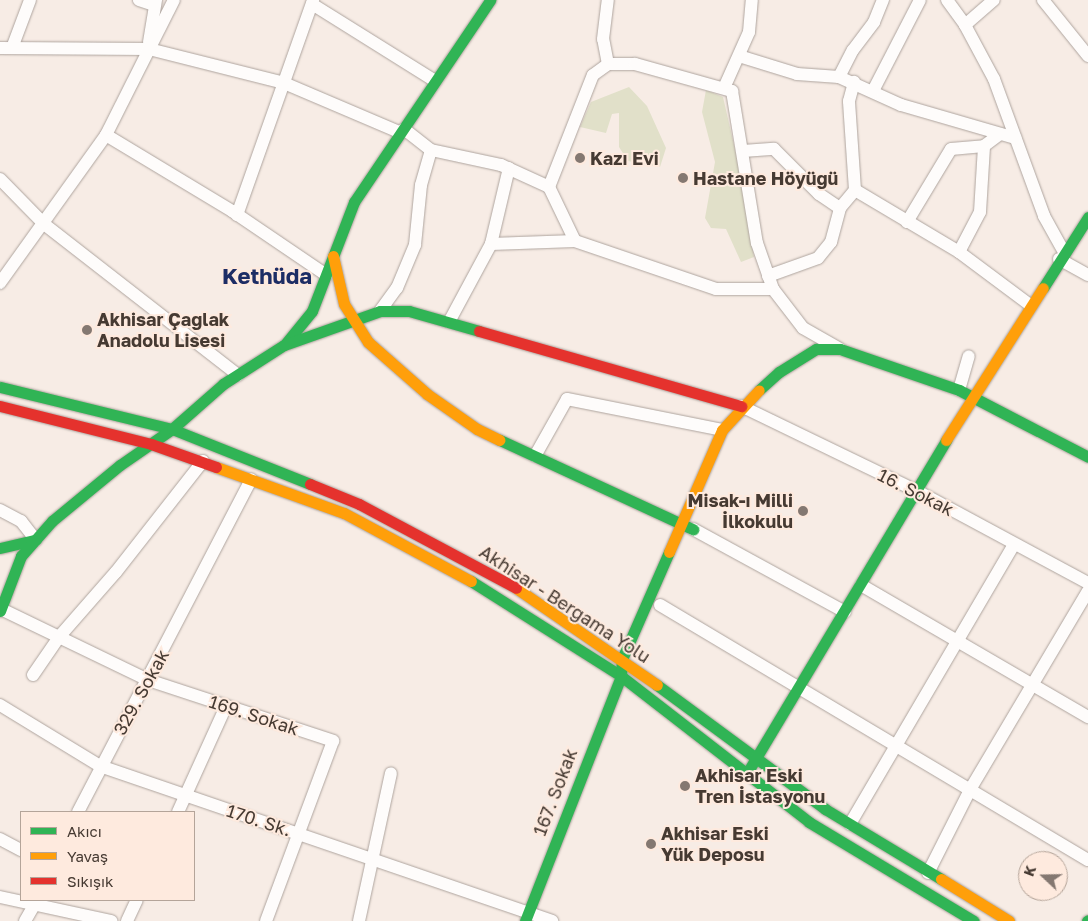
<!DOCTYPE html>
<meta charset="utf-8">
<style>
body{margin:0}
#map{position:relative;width:1088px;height:921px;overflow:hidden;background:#f7ece5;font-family:"Golos Text",sans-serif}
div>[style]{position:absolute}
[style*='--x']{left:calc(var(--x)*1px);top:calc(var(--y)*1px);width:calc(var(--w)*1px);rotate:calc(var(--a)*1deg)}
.green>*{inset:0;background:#e1e0c9}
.roads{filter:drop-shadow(0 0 1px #aea49e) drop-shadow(0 0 1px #aea49e)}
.street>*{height:12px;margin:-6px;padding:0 6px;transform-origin:6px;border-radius:6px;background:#fefcfb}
.fast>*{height:11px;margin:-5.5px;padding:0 5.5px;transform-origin:5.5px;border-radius:5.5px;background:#30b455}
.slow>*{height:11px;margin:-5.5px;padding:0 5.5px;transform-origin:5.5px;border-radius:5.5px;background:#ff9f0a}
.jam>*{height:11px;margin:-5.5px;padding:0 5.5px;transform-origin:5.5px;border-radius:5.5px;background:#e5322d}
.dots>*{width:14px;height:14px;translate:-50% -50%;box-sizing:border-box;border:2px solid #feeade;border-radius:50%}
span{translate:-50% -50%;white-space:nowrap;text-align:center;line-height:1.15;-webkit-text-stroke:4px #feeade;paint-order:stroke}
.poi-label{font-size:18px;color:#463a32;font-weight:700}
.left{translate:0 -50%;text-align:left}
.right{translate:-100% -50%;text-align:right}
.street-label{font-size:18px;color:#463a32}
.district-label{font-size:22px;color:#1d2d65;font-weight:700}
.legend{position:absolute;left:20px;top:811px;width:175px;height:90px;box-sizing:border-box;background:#feeade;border:1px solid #b4a499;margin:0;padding:6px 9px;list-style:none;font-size:15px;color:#463a32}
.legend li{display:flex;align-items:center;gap:10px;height:25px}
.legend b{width:25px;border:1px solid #b4a499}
.north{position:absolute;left:1018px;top:851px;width:50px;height:50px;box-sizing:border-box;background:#feeade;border:1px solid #b4a499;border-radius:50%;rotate:291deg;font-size:14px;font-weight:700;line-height:20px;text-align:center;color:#463a32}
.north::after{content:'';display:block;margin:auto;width:18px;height:22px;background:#847871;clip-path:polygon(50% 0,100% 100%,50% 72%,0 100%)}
</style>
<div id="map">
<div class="green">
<i style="clip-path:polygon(629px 87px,647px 106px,666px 148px,660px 167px,628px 161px,619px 147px,619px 113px,612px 114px,606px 133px,580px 127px,591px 102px)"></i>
<i style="clip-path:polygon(706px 90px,723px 97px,743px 184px,754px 257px,741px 262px,726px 229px,711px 228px,705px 218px,715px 162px,702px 112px)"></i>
</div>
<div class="roads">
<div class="street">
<i style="--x:139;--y:0;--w:16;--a:18"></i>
<i style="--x:947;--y:0;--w:31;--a:54"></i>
<i style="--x:965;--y:25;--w:61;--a:61.8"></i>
<i style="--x:994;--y:79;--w:146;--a:69.9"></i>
<i style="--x:1044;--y:216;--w:41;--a:60.9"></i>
<i style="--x:1043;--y:0;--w:72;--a:51.2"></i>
<i style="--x:312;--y:4;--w:145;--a:32"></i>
<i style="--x:965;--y:25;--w:38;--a:-41"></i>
<i style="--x:149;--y:42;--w:43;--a:-80.5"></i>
<i style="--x:0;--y:48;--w:149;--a:0.4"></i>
<i style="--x:149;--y:49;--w:139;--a:14.1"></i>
<i style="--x:284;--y:83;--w:127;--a:23.1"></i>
<i style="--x:12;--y:48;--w:51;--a:-69.4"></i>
<i style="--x:739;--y:56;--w:61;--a:17.2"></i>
<i style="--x:797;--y:74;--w:42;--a:4.1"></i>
<i style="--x:839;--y:77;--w:68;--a:24.3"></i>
<i style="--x:901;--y:105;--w:119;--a:16.1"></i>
<i style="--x:608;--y:64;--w:25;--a:-101"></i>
<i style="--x:603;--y:39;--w:39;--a:-83"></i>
<i style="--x:839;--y:77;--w:30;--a:-63"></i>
<i style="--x:853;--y:50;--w:35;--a:-53"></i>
<i style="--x:874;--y:22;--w:24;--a:-68"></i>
<i style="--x:724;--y:88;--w:61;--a:-65.9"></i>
<i style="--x:749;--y:32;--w:32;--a:-85"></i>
<i style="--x:873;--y:91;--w:102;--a:-62.7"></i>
<i style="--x:404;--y:129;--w:34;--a:38"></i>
<i style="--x:431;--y:150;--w:72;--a:12.1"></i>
<i style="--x:501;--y:165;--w:53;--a:24.6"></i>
<i style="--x:106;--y:135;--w:147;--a:31.1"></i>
<i style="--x:232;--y:211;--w:114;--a:34.2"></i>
<i style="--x:743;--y:151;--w:31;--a:-4"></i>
<i style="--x:774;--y:149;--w:64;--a:45"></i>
<i style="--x:819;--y:194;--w:25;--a:34"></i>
<i style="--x:0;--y:179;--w:63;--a:45.6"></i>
<i style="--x:44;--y:224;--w:246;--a:37.9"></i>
<i style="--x:855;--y:190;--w:121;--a:30.8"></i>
<i style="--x:959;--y:252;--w:89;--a:36.7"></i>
<i style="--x:237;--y:215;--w:228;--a:-70.5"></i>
<i style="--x:907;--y:222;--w:85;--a:-58.9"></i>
<i style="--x:951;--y:149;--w:33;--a:-5"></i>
<i style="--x:984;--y:146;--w:20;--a:-37"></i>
<i style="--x:491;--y:244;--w:84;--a:-2"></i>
<i style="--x:959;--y:252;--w:45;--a:-62.3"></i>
<i style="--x:980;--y:212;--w:66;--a:-86.5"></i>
<i style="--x:1059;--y:259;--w:33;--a:29"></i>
<i style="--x:768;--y:276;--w:53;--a:-19.8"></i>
<i style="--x:818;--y:258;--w:21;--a:-51"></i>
<i style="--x:831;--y:242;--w:35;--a:-75"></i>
<i style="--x:840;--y:208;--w:23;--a:-50"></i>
<i style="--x:855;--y:190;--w:89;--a:-93.9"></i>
<i style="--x:849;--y:101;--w:20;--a:-75"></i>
<i style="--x:0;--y:283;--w:182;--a:-54.4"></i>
<i style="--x:106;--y:135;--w:151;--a:-63.3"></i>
<i style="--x:773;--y:289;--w:57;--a:180"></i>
<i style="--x:716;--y:289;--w:149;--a:-161.2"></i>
<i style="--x:575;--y:241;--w:60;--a:-115.7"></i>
<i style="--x:549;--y:187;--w:120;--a:-68.6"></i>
<i style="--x:593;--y:75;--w:19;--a:-36"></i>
<i style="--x:608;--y:64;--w:27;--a:0"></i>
<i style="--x:635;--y:64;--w:101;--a:15.6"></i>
<i style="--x:732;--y:91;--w:154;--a:80.7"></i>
<i style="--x:757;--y:243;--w:49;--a:70.8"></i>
<i style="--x:773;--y:289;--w:49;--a:52.4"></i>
<i style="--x:803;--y:328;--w:43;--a:29.6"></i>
<i style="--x:380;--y:311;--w:29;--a:-54"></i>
<i style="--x:397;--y:288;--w:47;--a:-67.3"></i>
<i style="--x:415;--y:245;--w:60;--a:-84.3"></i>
<i style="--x:421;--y:185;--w:36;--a:-74"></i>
<i style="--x:449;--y:322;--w:89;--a:-61.7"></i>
<i style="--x:491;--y:244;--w:78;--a:-76.7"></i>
<i style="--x:959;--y:390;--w:35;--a:-74"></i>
<i style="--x:741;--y:406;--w:195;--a:25.8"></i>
<i style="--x:917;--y:491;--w:194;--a:28.3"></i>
<i style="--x:535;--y:456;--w:65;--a:-60.7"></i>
<i style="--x:567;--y:399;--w:158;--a:11.3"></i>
<i style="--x:0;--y:510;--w:24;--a:28"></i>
<i style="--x:21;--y:521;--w:24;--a:52"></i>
<i style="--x:693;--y:529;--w:173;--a:28.6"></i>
<i style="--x:861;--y:585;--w:263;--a:30.2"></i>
<i style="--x:660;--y:605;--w:498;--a:30.8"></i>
<i style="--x:1;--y:609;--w:163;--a:25.8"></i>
<i style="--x:148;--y:680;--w:195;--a:18.2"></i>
<i style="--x:333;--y:741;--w:192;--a:110.4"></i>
<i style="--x:33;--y:675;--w:46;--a:-55.6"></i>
<i style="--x:59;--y:637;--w:86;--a:-48.8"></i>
<i style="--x:116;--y:572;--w:141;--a:-51.9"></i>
<i style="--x:0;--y:705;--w:117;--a:31.4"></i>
<i style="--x:100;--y:766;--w:478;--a:18.9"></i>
<i style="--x:78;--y:812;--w:375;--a:-62.5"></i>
<i style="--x:178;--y:812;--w:116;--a:-65.6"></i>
<i style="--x:850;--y:824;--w:324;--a:-59.6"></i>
<i style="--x:0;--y:839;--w:24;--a:28"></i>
<i style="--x:928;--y:873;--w:95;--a:-63.2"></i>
<i style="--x:971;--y:788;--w:229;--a:-59.3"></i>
<i style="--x:0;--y:897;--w:114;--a:12.2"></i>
<i style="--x:25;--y:921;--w:24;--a:-60"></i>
<i style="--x:127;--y:921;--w:23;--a:-65"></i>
<i style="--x:359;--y:921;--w:151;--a:-77.8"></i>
</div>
<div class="fast">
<i style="--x:1043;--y:288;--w:84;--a:-57.6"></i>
<i style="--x:286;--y:343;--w:41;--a:-50.9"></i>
<i style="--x:312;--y:311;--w:117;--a:-68.9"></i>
<i style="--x:354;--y:202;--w:244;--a:-56"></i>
<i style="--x:0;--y:387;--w:177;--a:13.7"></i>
<i style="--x:172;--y:429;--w:149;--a:21.7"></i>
<i style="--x:759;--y:390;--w:27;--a:-42"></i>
<i style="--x:779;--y:372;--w:44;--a:-31.9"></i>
<i style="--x:816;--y:349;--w:24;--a:0"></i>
<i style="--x:840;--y:349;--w:126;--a:19"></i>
<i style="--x:959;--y:390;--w:145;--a:27.4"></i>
<i style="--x:500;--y:440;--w:213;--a:24.8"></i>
<i style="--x:0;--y:548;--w:37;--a:-13"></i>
<i style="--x:471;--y:581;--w:178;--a:32.3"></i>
<i style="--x:621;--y:676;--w:238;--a:37.8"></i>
<i style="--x:809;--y:822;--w:192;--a:31"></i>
<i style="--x:0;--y:611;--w:59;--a:-69.1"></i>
<i style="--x:21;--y:556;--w:47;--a:-48.5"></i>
<i style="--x:52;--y:521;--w:88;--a:-39.5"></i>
<i style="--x:120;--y:465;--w:63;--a:-34.7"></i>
<i style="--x:172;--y:429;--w:68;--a:-41.4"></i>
<i style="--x:223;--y:384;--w:72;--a:-32.6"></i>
<i style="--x:284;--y:345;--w:102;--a:-19.5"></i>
<i style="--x:380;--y:311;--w:29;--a:0"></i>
<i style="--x:409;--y:311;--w:73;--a:15.9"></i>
<i style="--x:657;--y:685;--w:209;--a:36.4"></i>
<i style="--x:825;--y:809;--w:135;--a:31.1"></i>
<i style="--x:750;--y:768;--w:382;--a:-59.1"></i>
<i style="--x:525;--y:921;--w:263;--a:-68.6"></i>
<i style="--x:621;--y:676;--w:17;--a:-87"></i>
<i style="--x:622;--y:659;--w:117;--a:-66.3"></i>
<i style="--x:1087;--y:921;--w:1;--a:-45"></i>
</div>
<div class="slow">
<i style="--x:333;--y:256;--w:49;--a:77.1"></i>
<i style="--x:344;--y:304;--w:45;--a:57.7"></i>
<i style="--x:368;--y:342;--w:79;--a:41.4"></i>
<i style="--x:427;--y:394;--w:61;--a:35"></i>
<i style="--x:477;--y:429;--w:25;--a:26"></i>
<i style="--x:946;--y:440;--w:180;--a:-57.5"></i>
<i style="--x:216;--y:467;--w:136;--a:19.8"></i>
<i style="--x:344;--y:513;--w:144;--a:28.2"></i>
<i style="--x:669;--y:552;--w:133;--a:-66.5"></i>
<i style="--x:722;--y:430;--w:54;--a:-47.2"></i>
<i style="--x:516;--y:588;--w:171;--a:34.5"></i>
<i style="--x:941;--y:879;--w:80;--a:31.7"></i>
</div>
<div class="jam">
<i style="--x:479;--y:331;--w:273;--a:16"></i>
<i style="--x:0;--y:406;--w:156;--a:14.1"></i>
<i style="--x:151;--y:444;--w:69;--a:19.5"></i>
<i style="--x:310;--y:484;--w:53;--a:22.2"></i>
<i style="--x:359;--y:504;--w:178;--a:28.1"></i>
</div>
</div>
<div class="dots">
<i style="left:580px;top:158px;background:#847871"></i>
<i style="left:683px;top:178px;background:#847871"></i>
<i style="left:87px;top:330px;background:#847871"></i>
<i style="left:803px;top:511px;background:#847871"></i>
<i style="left:685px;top:786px;background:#847871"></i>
<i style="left:651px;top:844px;background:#847871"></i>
</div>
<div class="poi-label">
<span class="left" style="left:590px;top:158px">Kazı Evi</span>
<span class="left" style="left:693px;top:178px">Hastane Höyüğü</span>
<span class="left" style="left:97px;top:330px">Akhisar Çağlak<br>Anadolu Lisesi</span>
<span class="right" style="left:793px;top:511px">Misak-ı Milli<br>İlkokulu</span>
<span class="left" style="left:695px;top:786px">Akhisar Eski<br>Tren İstasyonu</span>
<span class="left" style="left:661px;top:844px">Akhisar Eski<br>Yük Deposu</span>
</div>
<div class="street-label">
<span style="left:916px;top:492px;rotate:27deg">16. Sokak</span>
<span style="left:565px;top:604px;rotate:33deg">Akhisar - Bergama Yolu</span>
<span style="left:141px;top:692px;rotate:-61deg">329. Sokak</span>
<span style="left:254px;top:715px;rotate:18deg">169. Sokak</span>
<span style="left:555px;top:792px;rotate:-69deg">167. Sokak</span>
<span style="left:259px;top:820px;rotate:18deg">170. Sk.</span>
</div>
<div class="district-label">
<span style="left:267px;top:276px">Kethüda</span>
</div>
<ul class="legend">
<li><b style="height:6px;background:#30b455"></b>Akıcı</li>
<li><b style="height:6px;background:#ff9f0a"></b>Yavaş</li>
<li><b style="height:6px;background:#e5322d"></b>Sıkışık</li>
</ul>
<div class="north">K</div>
</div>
